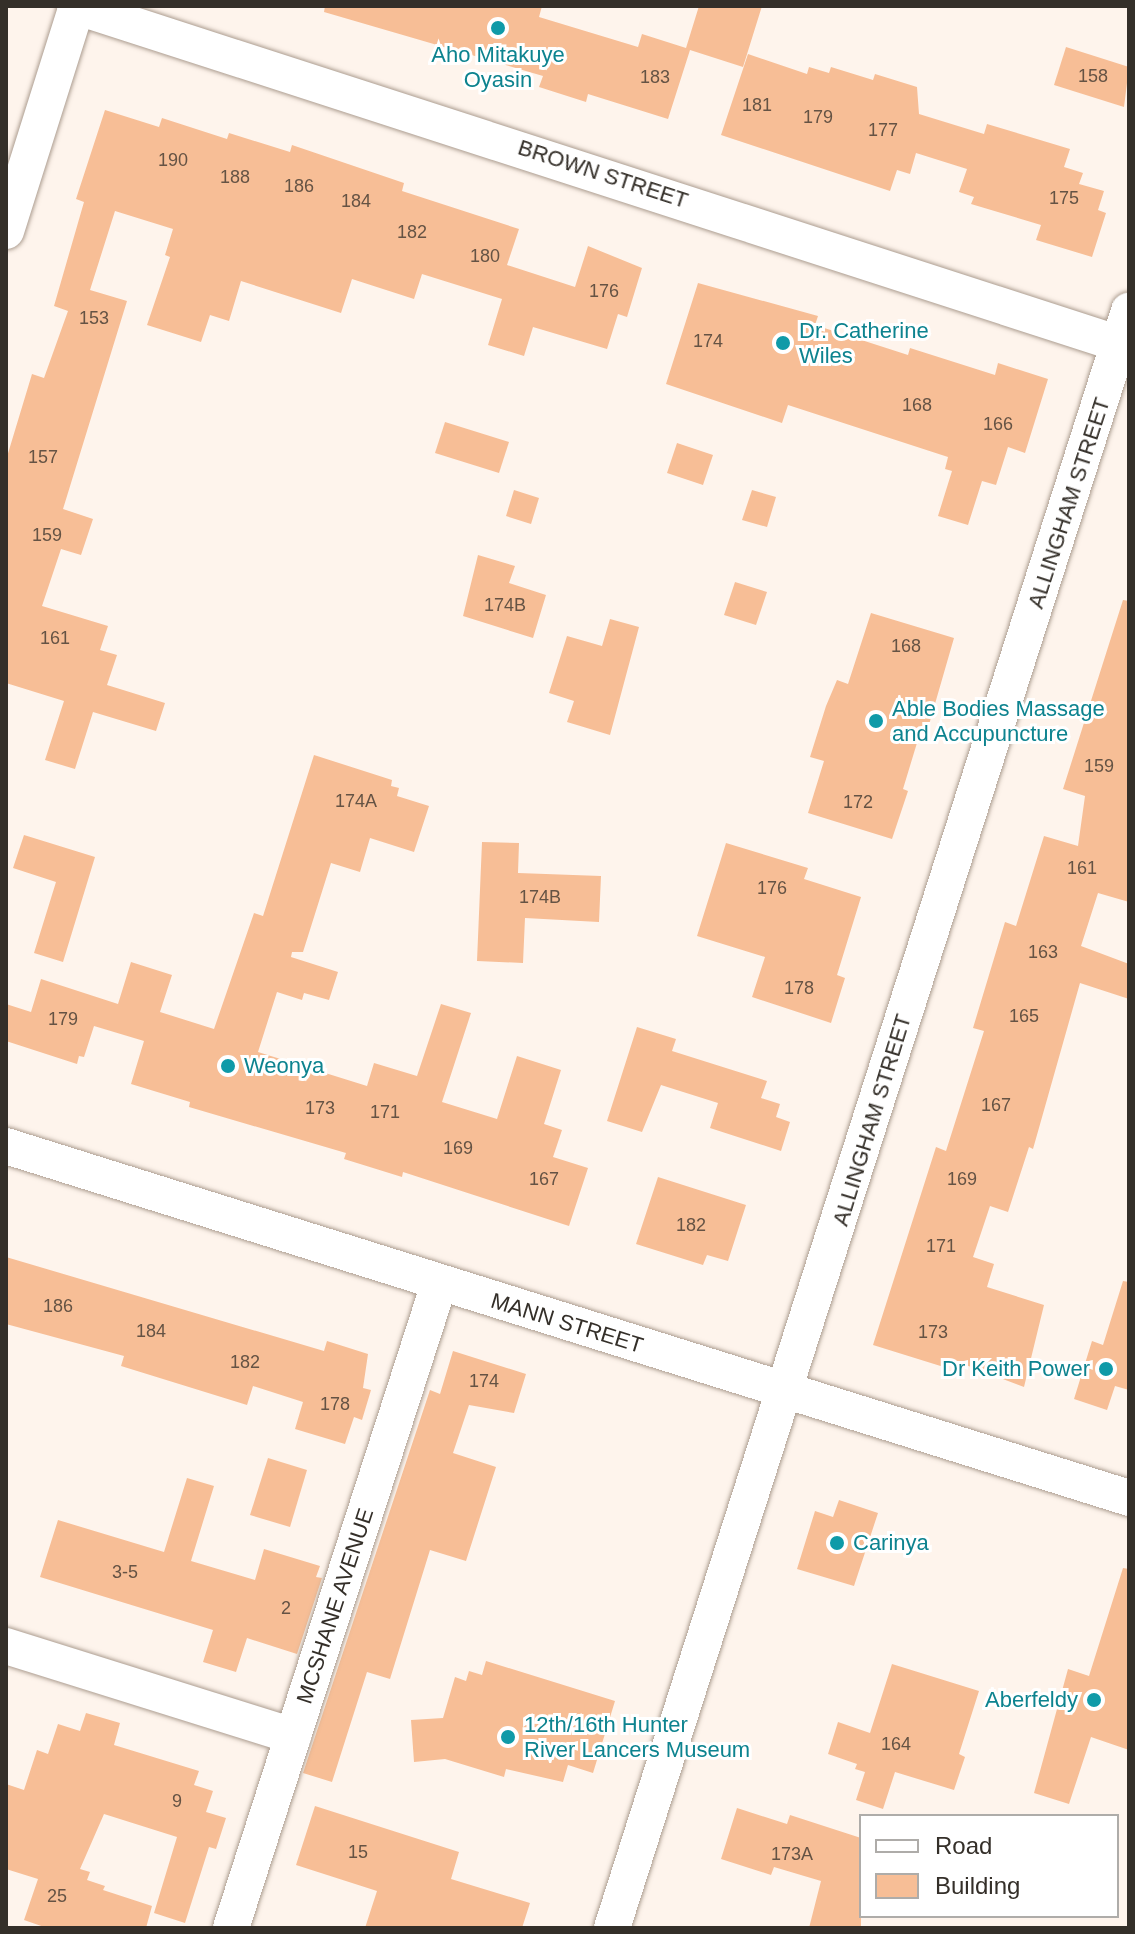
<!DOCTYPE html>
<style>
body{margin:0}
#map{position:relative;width:1135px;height:1934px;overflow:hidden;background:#fef4ec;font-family:Arial,sans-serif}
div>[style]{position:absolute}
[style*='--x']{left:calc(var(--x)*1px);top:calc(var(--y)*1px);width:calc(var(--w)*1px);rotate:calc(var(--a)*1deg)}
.building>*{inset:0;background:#f7be96}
.roads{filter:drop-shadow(0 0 2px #ac9d90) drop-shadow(0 0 2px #ac9d90)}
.minor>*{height:36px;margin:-18px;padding:0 18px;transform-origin:18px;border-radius:18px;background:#fff}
.dots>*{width:22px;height:22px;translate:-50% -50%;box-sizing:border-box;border:4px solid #fff;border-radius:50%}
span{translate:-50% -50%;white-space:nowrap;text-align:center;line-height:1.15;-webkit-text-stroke:6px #fff;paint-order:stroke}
.number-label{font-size:18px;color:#655344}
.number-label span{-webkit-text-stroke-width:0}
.culture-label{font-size:22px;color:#0d838f}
.left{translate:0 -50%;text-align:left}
.right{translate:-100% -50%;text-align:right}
.street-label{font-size:22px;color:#342f29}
.frame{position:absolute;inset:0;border:8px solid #342f29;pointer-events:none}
.legend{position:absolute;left:859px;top:1814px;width:260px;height:104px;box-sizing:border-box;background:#fff;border:2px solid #aeaca9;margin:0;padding:10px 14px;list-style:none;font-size:24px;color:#342f29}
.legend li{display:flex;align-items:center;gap:16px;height:40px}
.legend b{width:40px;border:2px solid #aeaca9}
</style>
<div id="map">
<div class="building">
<i style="clip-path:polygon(325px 6px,542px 6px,539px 17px,638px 47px,642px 34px,686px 48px,699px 6px,762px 6px,743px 67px,690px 50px,668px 119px,588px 94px,586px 102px,539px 87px,543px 76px,324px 12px)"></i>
<i style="clip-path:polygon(1066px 47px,1129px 67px,1124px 107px,1054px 85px)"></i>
<i style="clip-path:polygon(748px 54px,807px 74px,809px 67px,829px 73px,831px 67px,873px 80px,875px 74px,917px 87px,919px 114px,984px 134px,987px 124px,1070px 149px,1064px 167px,1083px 173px,1079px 184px,1104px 191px,1098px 210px,1106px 213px,1092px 257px,1036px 240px,1041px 225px,971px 204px,974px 197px,959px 192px,967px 169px,916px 153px,910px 174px,897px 170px,890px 191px,721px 135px)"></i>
<i style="clip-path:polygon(105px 110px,159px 127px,162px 118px,227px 139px,229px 133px,290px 152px,292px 145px,404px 183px,402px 191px,519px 229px,507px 265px,575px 287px,588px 246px,642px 268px,627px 317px,618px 314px,607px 349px,533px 327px,524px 356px,488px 345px,502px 299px,422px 274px,414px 299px,352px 279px,341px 313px,241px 281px,229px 321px,210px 315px,201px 342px,147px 325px,170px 257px,165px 255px,173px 229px,115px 211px,90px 290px,127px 301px,63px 509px,93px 519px,81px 555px,61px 549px,42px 606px,108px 626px,100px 650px,117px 655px,107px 685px,165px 703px,156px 731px,93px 712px,75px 769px,45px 760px,64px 701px,6px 683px,6px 460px,32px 374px,44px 378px,68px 311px,54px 306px,84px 202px,76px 199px)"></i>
<i style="clip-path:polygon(698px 283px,818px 316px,815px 325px,908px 355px,910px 348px,995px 375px,998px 363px,1048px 379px,1025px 453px,1008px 447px,996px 485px,982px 481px,968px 525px,938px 516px,952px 471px,945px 469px,948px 457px,788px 405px,782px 423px,666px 384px)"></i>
<i style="clip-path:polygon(445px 422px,509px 442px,499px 473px,435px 453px)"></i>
<i style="clip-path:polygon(677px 443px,713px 455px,703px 485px,667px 473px)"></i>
<i style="clip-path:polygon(514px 490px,539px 498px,531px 524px,506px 516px)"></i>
<i style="clip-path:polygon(752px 490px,776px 497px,767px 527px,742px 520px)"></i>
<i style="clip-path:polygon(478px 555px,515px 566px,509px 583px,546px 595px,533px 638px,463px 616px)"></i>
<i style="clip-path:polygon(735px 582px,767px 592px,756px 625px,724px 615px)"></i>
<i style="clip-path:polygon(1123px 600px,1129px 601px,1129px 902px,1098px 893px,1081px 946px,1129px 964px,1129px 999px,1080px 983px,1033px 1149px,1029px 1147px,1008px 1212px,990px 1206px,973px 1257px,994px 1264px,987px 1287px,1044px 1305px,1024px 1387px,950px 1359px,947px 1368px,873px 1345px,936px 1147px,946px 1151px,984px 1031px,973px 1028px,1005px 922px,1016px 926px,1044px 836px,1078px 846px,1085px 796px,1063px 789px)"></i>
<i style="clip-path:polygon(871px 613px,954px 638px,926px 735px,920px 733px,903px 789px,908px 791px,892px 839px,808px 813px,824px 761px,810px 757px,826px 706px,837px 680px,848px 684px)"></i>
<i style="clip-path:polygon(610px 619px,639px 627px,610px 735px,567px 722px,574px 701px,549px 693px,567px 636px,602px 646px)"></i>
<i style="clip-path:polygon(314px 755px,392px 780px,391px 786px,399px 788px,397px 796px,429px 806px,414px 852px,370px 838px,360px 872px,331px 863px,303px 952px,292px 952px,291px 957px,338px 972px,329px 1000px,304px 993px,302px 1000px,277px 992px,258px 1052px,367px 1086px,374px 1063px,417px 1076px,441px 1004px,471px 1013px,442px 1102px,497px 1119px,517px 1056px,561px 1070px,544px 1124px,562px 1130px,553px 1157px,588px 1168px,569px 1226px,403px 1172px,402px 1177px,344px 1159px,346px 1153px,189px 1107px,190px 1102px,131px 1084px,144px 1041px,94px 1026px,84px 1057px,79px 1056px,77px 1064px,6px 1041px,6px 1004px,31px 1012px,41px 979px,118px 1004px,131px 962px,172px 975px,160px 1012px,214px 1029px,254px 913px,263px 916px)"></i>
<i style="clip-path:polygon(24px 835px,95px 857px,63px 962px,34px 953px,56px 882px,13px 868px)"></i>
<i style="clip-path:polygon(482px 842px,519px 843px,518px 873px,601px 876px,599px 922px,525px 918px,523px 963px,477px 961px)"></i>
<i style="clip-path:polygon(726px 843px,808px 868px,804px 879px,861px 897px,837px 975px,845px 978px,831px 1023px,752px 997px,765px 957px,697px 936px)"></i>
<i style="clip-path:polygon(637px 1027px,676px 1039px,672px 1051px,767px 1081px,761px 1098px,780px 1104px,776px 1117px,790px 1122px,781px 1151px,710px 1128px,718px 1103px,661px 1085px,642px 1132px,607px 1121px)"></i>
<i style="clip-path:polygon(658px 1177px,746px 1205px,728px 1261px,707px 1255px,703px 1265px,636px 1244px)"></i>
<i style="clip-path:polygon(6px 1257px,324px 1351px,327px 1341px,368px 1354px,363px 1388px,371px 1390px,362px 1420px,354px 1417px,345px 1444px,295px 1429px,303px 1402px,253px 1386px,247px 1405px,121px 1366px,124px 1356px,6px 1324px)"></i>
<i style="clip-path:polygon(1123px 1281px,1129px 1282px,1129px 1390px,1115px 1386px,1107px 1410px,1074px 1399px,1092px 1341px,1103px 1345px)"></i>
<i style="clip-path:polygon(453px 1351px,526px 1374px,514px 1413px,469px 1405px,453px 1453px,496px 1467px,466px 1561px,430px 1550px,390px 1679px,367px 1672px,332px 1782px,303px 1773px,430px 1390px,440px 1394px)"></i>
<i style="clip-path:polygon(268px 1458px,307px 1470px,290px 1527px,250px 1515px)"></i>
<i style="clip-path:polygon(187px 1478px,214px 1486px,191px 1561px,255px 1580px,264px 1549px,320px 1566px,316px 1577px,322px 1578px,297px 1654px,247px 1638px,236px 1672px,203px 1662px,213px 1630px,40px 1577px,58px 1520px,164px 1552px)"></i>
<i style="clip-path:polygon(839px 1500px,878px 1513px,854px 1586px,797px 1569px,815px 1511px,833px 1517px)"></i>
<i style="clip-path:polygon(1123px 1568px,1129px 1569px,1129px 1750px,1091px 1737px,1069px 1804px,1034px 1793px,1068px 1669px,1089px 1676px)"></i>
<i style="clip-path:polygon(486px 1661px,615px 1701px,593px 1773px,568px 1765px,563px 1782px,506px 1769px,504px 1777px,445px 1759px,414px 1762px,411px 1720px,443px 1718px,455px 1677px,466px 1681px,469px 1671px,482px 1675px)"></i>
<i style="clip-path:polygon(892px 1664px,979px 1691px,959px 1754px,965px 1757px,954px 1790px,895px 1772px,883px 1809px,856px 1800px,865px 1772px,855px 1769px,857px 1764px,828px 1754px,838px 1722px,870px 1733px)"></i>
<i style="clip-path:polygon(86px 1713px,120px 1723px,114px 1745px,199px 1771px,194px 1785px,213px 1791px,206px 1812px,226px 1818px,216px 1849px,209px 1847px,185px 1923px,154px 1913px,177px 1837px,104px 1814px,80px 1869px,90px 1872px,87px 1880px,105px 1886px,103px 1890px,152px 1906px,146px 1928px,47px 1928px,24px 1920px,38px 1879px,6px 1869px,6px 1784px,24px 1790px,37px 1750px,48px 1754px,58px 1724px,80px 1731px)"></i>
<i style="clip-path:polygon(315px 1806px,459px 1852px,451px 1879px,530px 1903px,522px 1928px,365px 1928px,377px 1891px,296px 1865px)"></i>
<i style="clip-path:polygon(737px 1808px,787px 1824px,790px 1815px,861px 1838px,861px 1928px,809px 1928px,821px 1881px,774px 1867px,771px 1875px,721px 1859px)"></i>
</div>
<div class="roads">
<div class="minor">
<i style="--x:75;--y:6;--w:1108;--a:17.93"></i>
<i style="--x:6;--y:231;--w:236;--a:-72.5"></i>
<i style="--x:6;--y:1146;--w:1177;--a:17.4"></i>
<i style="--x:6;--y:1646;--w:301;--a:17.4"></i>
<i style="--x:231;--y:1928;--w:677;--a:-72.1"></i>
<i style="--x:612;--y:1928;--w:1698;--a:-72.27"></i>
</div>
</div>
<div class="dots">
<i style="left:498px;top:28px;background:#0f9aa8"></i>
<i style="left:783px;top:343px;background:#0f9aa8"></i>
<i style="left:876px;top:721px;background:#0f9aa8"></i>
<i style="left:228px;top:1066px;background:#0f9aa8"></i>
<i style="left:1106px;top:1369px;background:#0f9aa8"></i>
<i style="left:837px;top:1543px;background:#0f9aa8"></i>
<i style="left:1094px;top:1700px;background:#0f9aa8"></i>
<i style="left:508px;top:1737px;background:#0f9aa8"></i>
</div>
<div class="number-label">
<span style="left:1093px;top:76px">158</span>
<span style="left:655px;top:77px">183</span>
<span style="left:757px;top:105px">181</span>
<span style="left:818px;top:117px">179</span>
<span style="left:883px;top:130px">177</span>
<span style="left:173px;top:160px">190</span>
<span style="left:235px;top:177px">188</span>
<span style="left:299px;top:186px">186</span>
<span style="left:1064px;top:198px">175</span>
<span style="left:356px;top:201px">184</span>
<span style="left:412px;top:232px">182</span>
<span style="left:485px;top:256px">180</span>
<span style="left:604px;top:291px">176</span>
<span style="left:94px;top:318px">153</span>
<span style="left:708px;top:341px">174</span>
<span style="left:917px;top:405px">168</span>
<span style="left:998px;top:424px">166</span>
<span style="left:43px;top:457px">157</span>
<span style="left:47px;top:535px">159</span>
<span style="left:505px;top:605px">174B</span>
<span style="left:55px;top:638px">161</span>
<span style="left:906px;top:646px">168</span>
<span style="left:1099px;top:766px">159</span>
<span style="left:356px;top:801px">174A</span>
<span style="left:858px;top:802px">172</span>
<span style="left:1082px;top:868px">161</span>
<span style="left:772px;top:888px">176</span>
<span style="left:540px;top:897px">174B</span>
<span style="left:1043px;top:952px">163</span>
<span style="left:799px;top:988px">178</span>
<span style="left:1024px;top:1016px">165</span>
<span style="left:63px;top:1019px">179</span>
<span style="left:996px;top:1105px">167</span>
<span style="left:320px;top:1108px">173</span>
<span style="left:385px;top:1112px">171</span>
<span style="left:458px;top:1148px">169</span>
<span style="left:544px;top:1179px">167</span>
<span style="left:962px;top:1179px">169</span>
<span style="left:691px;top:1225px">182</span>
<span style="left:941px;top:1246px">171</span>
<span style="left:58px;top:1306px">186</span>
<span style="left:151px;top:1331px">184</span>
<span style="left:933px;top:1332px">173</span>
<span style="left:245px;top:1362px">182</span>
<span style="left:484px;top:1381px">174</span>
<span style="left:335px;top:1404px">178</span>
<span style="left:125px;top:1572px">3-5</span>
<span style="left:286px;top:1608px">2</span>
<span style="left:896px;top:1744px">164</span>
<span style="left:177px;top:1801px">9</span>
<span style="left:358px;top:1852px">15</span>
<span style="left:792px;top:1854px">173A</span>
<span style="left:57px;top:1896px">25</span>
</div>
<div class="culture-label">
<span style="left:498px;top:67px">Aho Mitakuye<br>Oyasin</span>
<span class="left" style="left:799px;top:343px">Dr. Catherine<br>Wiles</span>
<span class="left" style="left:892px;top:721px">Able Bodies Massage<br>and Accupuncture</span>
<span class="left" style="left:244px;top:1066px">Weonya</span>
<span class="right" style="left:1090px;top:1369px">Dr Keith Power</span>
<span class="left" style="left:853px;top:1543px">Carinya</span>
<span class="right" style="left:1078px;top:1700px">Aberfeldy</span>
<span class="left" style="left:524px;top:1737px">12th/16th Hunter<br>River Lancers Museum</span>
</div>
<div class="street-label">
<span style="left:603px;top:174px;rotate:18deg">BROWN STREET</span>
<span style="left:1069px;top:503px;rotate:-72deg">ALLINGHAM STREET</span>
<span style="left:872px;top:1120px;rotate:-73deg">ALLINGHAM STREET</span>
<span style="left:567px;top:1323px;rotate:17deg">MANN STREET</span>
<span style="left:335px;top:1606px;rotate:-72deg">MCSHANE AVENUE</span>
</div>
<div class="frame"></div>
<ul class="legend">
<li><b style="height:10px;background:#fff"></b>Road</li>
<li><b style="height:22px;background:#f7be96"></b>Building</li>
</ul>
</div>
